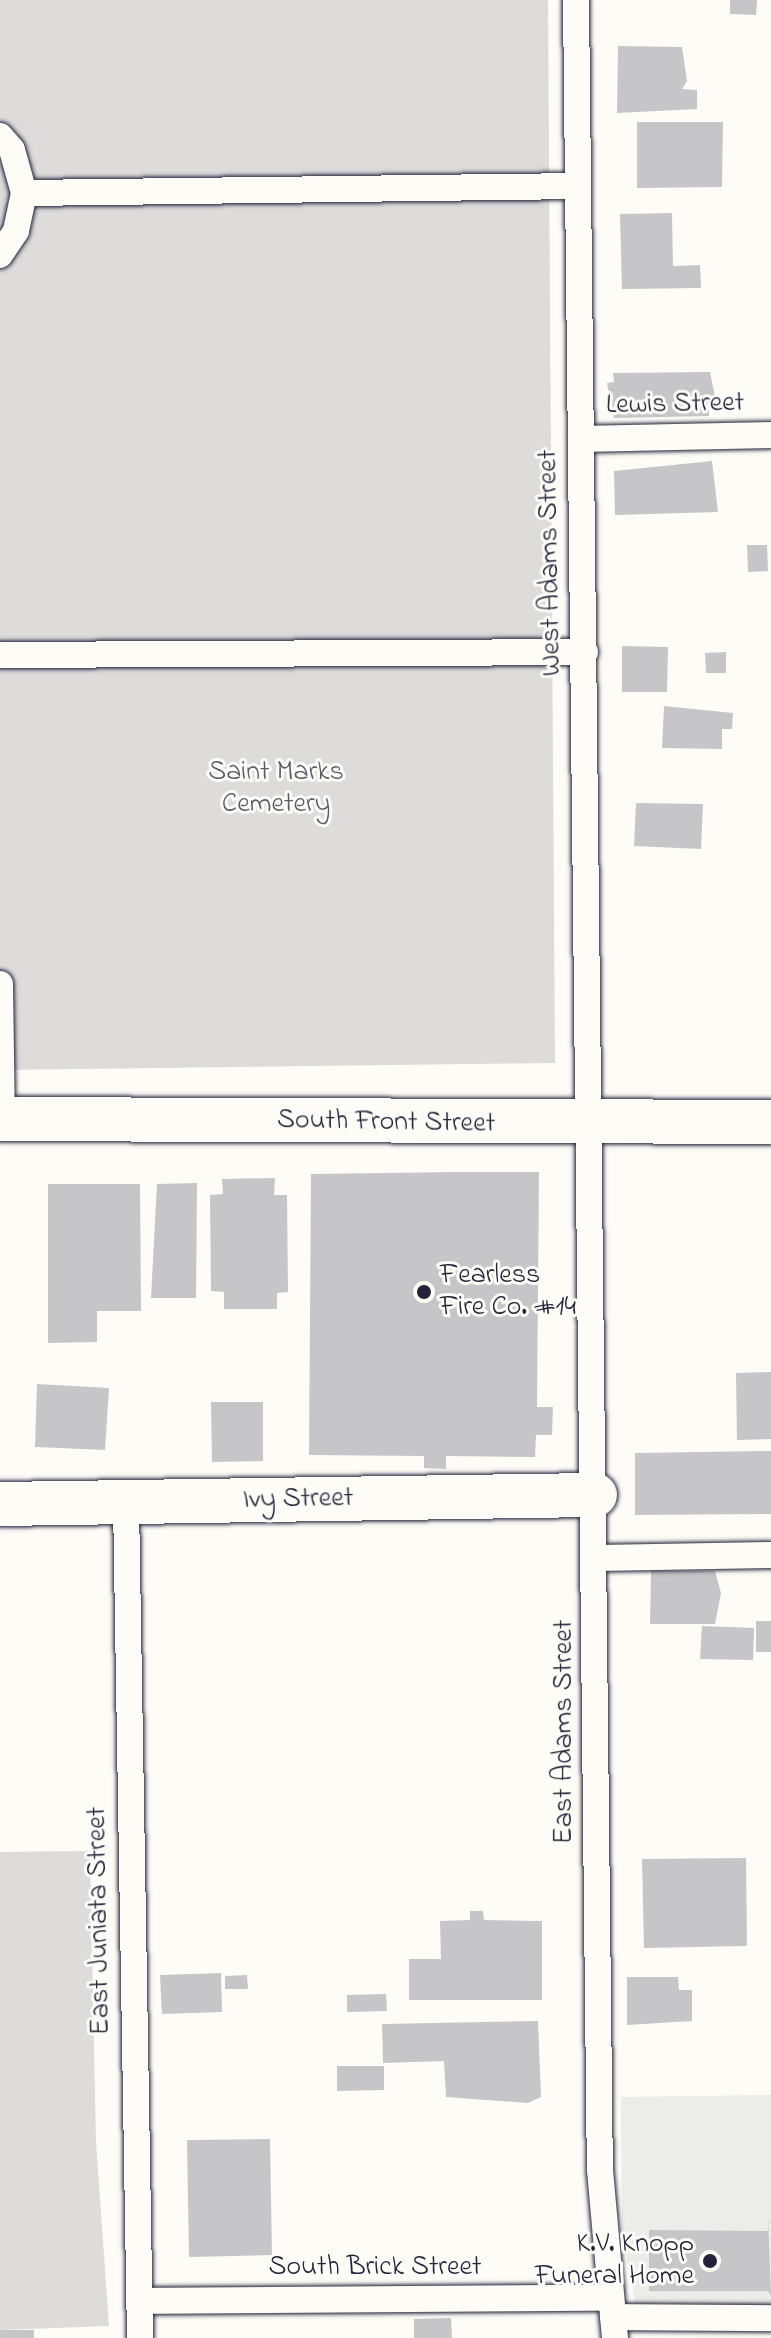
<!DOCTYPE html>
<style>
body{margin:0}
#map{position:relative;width:771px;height:2338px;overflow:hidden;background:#fdfcf7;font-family:"Indie Flower",sans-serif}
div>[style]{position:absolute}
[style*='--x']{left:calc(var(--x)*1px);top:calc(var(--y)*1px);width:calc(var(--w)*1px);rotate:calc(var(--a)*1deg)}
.built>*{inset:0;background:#ecece9}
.green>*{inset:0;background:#dddcdb}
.building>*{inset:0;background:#c6c6c8}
.roads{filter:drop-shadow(0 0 2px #22223b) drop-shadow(0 0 2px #22223b)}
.service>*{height:26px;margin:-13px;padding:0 13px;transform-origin:13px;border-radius:13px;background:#fdfcf7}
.minor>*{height:44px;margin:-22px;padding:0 22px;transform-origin:22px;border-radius:22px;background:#fdfcf7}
.dots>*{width:22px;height:22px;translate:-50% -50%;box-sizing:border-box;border:4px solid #fdfcf7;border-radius:50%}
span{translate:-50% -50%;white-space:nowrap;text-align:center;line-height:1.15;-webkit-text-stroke:6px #fdfcf7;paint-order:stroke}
.street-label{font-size:28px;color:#22223b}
.park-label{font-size:28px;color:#5a5a6b}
.poi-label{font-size:28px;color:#22223b}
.left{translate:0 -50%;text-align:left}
.right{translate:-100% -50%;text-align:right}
</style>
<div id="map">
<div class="built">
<i style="clip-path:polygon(771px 2095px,771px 2326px,639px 2323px,622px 2231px,621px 2097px)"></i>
</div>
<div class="green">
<i style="clip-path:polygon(0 0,548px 0,555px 1063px,0 1070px)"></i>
<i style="clip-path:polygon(90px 1851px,96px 2142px,109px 2326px,0 2330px,0 1852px)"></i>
</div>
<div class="building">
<i style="clip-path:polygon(730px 0,757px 0,756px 15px,730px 14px)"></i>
<i style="clip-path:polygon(618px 46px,682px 47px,687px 81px,682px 89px,697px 90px,697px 109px,617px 113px)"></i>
<i style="clip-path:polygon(637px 122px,723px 122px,722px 187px,637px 188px)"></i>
<i style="clip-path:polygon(672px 213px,673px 266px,700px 265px,701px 288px,622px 289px,620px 214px)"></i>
<i style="clip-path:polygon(710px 372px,715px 397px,709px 398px,709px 416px,614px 418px,607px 383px,614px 382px,613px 373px)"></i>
<i style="clip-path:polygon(712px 461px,718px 512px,615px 515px,614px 471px)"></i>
<i style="clip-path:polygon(747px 545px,767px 545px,768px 571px,748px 572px)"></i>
<i style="clip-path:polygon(622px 646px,668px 647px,667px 692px,622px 692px)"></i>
<i style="clip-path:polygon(726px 652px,726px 673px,706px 673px,705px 653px)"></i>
<i style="clip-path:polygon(664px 706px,733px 713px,732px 729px,722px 729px,722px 749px,662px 748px)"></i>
<i style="clip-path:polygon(636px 803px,703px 804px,701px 849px,634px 846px)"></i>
<i style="clip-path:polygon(456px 1172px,539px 1172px,537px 1407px,553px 1407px,552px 1435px,536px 1435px,535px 1457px,446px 1456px,446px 1469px,424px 1468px,424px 1456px,309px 1455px,311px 1174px)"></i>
<i style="clip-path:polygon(275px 1178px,274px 1195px,287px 1195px,288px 1292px,277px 1293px,277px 1309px,224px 1309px,224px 1292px,211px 1291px,210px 1195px,223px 1194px,222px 1179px)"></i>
<i style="clip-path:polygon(197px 1183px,196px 1298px,151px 1298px,157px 1184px)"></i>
<i style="clip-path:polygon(48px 1184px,140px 1184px,141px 1311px,97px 1311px,97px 1342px,48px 1343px)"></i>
<i style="clip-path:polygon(771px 1372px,771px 1439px,737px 1440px,736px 1373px)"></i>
<i style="clip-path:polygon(37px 1384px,109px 1388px,105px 1450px,35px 1447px)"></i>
<i style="clip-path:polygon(211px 1402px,263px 1402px,263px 1461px,212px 1462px)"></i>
<i style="clip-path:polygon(771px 1451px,771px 1514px,635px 1515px,635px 1453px)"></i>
<i style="clip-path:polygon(651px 1571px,715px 1571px,721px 1593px,715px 1624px,650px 1624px)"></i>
<i style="clip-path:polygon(756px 1621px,771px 1621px,771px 1652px,756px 1652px)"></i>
<i style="clip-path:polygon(702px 1626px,754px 1628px,753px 1660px,700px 1659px)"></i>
<i style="clip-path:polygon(746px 1858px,747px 1946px,644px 1948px,642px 1859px)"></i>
<i style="clip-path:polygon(470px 1911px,483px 1911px,484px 1920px,542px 1921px,542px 2000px,409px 2000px,409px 1959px,441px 1959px,440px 1921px,470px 1920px)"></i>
<i style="clip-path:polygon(221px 1973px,222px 2012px,162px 2014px,160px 1975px)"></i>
<i style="clip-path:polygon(247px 1975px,248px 1989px,225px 1989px,225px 1976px)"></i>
<i style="clip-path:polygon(627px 1977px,678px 1977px,679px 1990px,692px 1990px,692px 2021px,627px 2025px)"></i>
<i style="clip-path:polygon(386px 1994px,387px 2011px,347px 2012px,347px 1995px)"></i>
<i style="clip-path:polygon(538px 2021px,541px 2097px,528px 2103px,446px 2097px,444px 2061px,383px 2063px,382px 2024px)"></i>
<i style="clip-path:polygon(337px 2066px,384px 2066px,384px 2090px,337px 2091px)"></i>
<i style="clip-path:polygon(270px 2139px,272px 2255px,189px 2257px,187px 2140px)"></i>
<i style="clip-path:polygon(768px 2215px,771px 2296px,768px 2291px,649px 2291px,649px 2230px,768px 2231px)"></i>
<i style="clip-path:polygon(451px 2318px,452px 2338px,414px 2338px,414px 2319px)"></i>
<i style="clip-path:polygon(0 2330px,34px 2330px,34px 2338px,0 2338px)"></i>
</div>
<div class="roads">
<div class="service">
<i style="--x:576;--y:0;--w:2170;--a:89.37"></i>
<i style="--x:600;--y:2170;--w:169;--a:84.9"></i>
<i style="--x:0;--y:136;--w:18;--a:49"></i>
<i style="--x:12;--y:150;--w:45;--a:74.4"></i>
<i style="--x:24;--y:193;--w:39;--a:102"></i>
<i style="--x:16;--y:231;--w:29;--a:124"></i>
<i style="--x:24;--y:193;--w:554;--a:-0.72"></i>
<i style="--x:581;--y:439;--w:190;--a:-1.2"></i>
<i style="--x:0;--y:655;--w:585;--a:-0.29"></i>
<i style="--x:0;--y:984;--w:135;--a:89.2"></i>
<i style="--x:126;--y:1503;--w:835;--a:89.04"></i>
<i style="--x:596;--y:1558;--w:175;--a:-1"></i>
<i style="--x:140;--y:2301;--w:471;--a:-0.4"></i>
<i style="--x:613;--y:2317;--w:158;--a:0.4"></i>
</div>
<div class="minor">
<i style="--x:0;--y:1119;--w:771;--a:0.22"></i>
<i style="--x:0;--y:1504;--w:595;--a:-0.87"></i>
</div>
</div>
<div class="dots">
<i style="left:424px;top:1292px;background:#22223b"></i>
<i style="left:710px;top:2261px;background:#22223b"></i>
</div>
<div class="street-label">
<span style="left:675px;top:405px;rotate:-1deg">Lewis Street</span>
<span style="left:551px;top:563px;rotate:-91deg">West Adams Street</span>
<span style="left:386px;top:1123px;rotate:1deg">South Front Street</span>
<span style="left:298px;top:1500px;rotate:-1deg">Ivy Street</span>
<span style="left:565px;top:1732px;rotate:-90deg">East Adams Street</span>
<span style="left:100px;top:1921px;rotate:-91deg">East Juniata Street</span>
<span style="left:375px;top:2268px">South Brick Street</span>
</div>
<div class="park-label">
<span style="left:276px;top:789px">Saint Marks<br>Cemetery</span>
</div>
<div class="poi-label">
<span class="left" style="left:440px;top:1292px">Fearless<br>Fire Co. #14</span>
<span class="right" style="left:694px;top:2261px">K.V. Knopp<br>Funeral Home</span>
</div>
</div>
